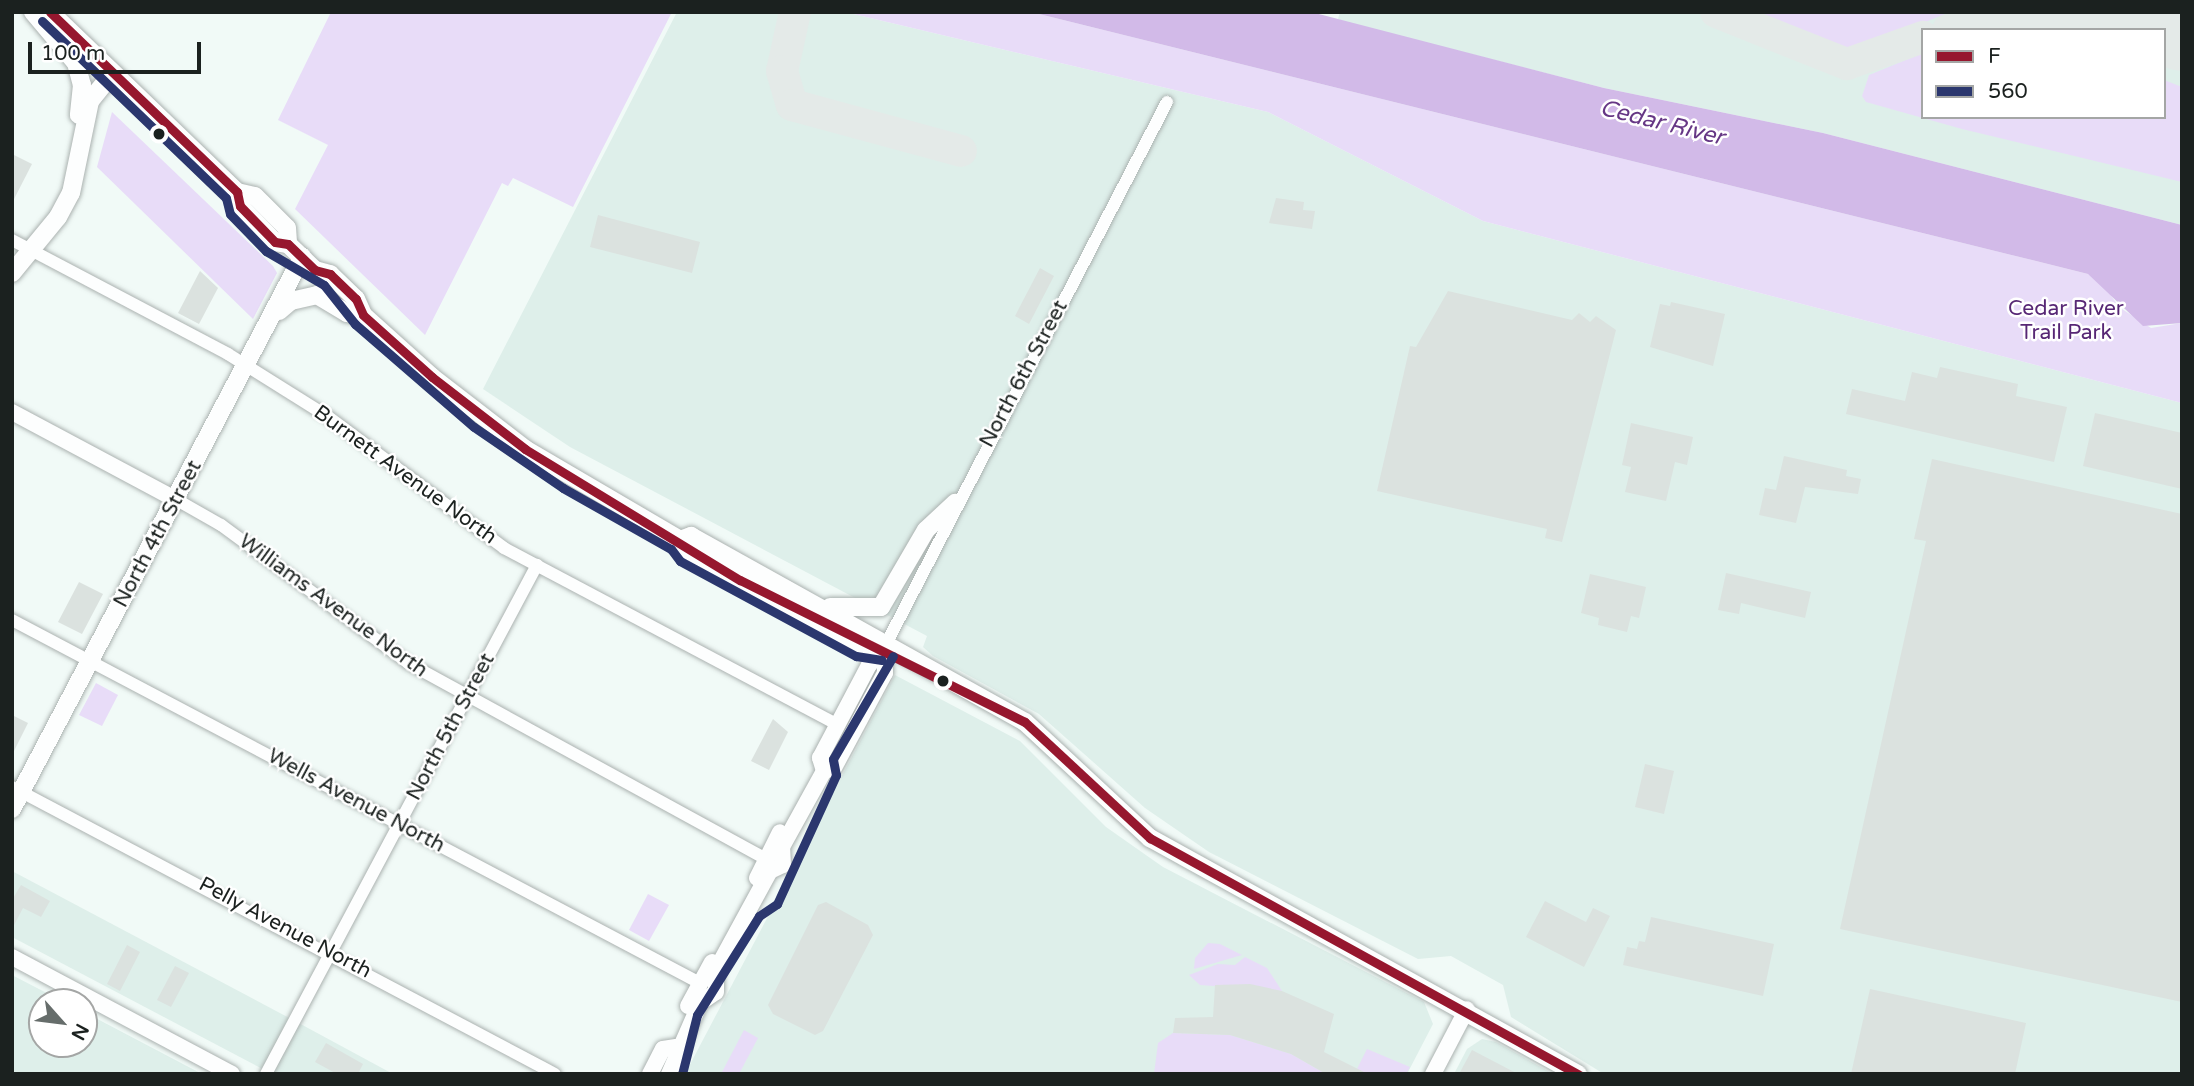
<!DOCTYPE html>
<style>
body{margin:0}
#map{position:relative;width:2194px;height:1086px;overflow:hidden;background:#f1faf7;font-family:"Varela Round",sans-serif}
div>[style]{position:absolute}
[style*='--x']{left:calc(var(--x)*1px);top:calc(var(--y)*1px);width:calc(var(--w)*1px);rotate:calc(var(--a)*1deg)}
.built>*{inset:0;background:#deefea}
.green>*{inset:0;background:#e8dcf8}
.water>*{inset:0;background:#d2bae8}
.taxiway>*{height:32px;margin:-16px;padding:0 16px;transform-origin:16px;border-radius:16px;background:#e4eae8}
.runway>*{height:79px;margin:-39.5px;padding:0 39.5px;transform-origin:39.5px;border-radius:39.5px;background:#e4eae8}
.building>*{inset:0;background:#dbe2df}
.roads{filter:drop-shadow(0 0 2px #abb2b0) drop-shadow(0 0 2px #abb2b0)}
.minor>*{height:12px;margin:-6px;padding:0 6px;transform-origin:6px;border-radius:6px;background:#fdfefe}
.tertiary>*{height:16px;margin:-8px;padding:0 8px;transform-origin:8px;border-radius:8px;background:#fdfefe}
.secondary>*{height:18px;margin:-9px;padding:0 9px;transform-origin:9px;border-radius:9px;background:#fdfefe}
.bus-1>*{height:9px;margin:-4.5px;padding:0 4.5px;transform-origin:4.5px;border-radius:4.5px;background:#96172e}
.bus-2>*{height:9px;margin:-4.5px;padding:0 4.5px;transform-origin:4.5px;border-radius:4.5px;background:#2b376e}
.dots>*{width:19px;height:19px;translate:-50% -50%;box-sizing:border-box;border:4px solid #fff;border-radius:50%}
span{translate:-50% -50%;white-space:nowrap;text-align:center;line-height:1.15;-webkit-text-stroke:5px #fff;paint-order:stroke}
.park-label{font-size:21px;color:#572775}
.street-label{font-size:21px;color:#1b211f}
.water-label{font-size:23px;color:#663785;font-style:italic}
.frame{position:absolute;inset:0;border:14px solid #1b211f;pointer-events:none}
.legend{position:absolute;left:1921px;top:28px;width:245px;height:91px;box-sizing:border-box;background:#fff;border:2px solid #a4a6a5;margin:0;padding:9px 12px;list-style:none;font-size:21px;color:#1b211f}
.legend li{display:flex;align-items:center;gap:14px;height:35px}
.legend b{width:35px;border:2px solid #a4a6a5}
.north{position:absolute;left:28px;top:988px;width:70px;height:70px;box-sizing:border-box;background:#fff;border:2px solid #a4a6a5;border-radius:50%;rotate:118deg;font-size:19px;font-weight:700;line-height:28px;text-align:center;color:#1b211f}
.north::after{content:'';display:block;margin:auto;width:24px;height:32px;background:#666d6b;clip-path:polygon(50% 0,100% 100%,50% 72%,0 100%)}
.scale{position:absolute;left:28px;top:42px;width:173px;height:32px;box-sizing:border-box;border:4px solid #1b211f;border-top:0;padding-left:9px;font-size:21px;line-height:24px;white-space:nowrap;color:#1b211f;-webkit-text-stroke:5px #fff;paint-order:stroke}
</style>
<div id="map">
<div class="built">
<i style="clip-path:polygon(677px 12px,845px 12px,1268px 112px,1483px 221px,2182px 403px,2182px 1074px,1604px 1074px,1511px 1017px,1503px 985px,1451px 956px,1418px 959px,1209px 852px,1145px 808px,1039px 714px,933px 656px,923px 647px,927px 636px,570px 447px,483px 389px)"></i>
<i style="clip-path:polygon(evenodd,1340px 12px,2182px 12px,2182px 225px,1823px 133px,1604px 88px,1345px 22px,1338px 19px,1340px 12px,1923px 30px,2164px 30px,2164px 117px,1923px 117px,1923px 30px)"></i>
<i style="clip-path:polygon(895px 675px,1020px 741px,1106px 827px,1163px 867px,1424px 1002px,1433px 1024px,1407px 1074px,685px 1074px)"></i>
<i style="clip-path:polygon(12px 871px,295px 1021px,393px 1074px,272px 1074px,12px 937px)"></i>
<i style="clip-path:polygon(12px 975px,64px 1002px,42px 1002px,42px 1044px,84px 1044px,84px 1012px,202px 1074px,12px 1074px)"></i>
<i style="clip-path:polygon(1482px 1039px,1496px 1042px,1553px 1074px,1454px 1074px,1467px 1049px)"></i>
</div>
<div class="green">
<i style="clip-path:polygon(331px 12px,672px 12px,573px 207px,513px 178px,508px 186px,502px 183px,425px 335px,295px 209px,328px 145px,278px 120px)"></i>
<i style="clip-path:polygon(845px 12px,1031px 12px,2088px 274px,2101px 281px,2119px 307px,2151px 328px,2182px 323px,2182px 403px,1483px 221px,1268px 112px)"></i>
<i style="clip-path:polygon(1735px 12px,1950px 12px,1847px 54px)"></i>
<i style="clip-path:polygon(1923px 53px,1923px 117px,2164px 117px,2164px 80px,2182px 87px,2182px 182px,1962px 129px,1866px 102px,1862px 96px,1869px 75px)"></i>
<i style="clip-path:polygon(112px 112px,273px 266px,277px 273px,253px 319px,97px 167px)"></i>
<i style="clip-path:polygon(96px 683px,118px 695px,102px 726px,79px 715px)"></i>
<i style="clip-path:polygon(648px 894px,669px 905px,649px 941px,629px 930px)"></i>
<i style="clip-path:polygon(1208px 943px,1220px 944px,1242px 955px,1194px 969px,1195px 958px)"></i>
<i style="clip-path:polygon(1245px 957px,1267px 968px,1282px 991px,1200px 985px,1189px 975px,1218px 964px,1235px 965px)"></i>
<i style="clip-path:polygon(744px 1030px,758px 1038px,739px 1074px,721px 1074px)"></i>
<i style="clip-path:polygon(1173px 1033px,1230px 1035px,1291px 1054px,1326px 1074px,1154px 1074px,1158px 1043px)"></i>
<i style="clip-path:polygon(1367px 1049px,1410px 1067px,1406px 1074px,1361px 1074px,1357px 1069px)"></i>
</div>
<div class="water">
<i style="clip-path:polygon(1031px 12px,1311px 12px,1604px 88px,1823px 133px,2182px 225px,2182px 323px,2143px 326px,2088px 274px)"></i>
</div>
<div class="taxiway">
<i style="--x:795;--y:12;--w:60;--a:102.4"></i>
<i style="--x:782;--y:71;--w:35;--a:74"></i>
<i style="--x:792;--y:105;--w:175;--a:15.2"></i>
<i style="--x:1716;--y:12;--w:141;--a:21.7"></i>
<i style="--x:1847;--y:64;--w:81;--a:-19.6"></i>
<i style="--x:1948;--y:30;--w:55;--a:-12.5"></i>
<i style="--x:2002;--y:18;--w:66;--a:-3.5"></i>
<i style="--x:2068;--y:14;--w:116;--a:9.5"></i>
</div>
<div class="runway">
<i style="--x:2135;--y:12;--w:51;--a:22"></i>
</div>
<div class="building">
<i style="clip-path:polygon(12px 154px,32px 164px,12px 203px)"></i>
<i style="clip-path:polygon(1276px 198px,1304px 202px,1303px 210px,1315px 211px,1312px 229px,1269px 223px)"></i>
<i style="clip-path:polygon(598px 215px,700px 242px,692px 273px,590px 247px)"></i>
<i style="clip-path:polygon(1040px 268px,1054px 276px,1029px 324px,1015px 316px)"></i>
<i style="clip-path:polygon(200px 271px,218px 288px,199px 324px,178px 313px)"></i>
<i style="clip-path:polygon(1448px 291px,1572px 320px,1579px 313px,1590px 322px,1596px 316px,1616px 330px,1562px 542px,1545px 538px,1547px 529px,1377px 491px,1410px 346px,1416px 347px)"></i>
<i style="clip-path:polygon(1671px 302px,1725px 314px,1713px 366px,1650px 347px,1660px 304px,1670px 306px)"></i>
<i style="clip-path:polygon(1940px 367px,2018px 384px,2016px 396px,2067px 407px,2054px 462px,1846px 414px,1852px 389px,1905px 401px,1912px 372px,1937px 378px)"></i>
<i style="clip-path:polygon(2095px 413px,2182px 433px,2182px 489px,2083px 466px)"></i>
<i style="clip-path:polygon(1631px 423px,1693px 437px,1687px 465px,1675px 462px,1666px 501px,1625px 492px,1631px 467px,1622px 465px)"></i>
<i style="clip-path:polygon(1784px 456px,1847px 470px,1846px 476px,1861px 479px,1858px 494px,1805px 487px,1796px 523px,1759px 515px,1765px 488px,1776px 490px)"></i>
<i style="clip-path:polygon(1932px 459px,2182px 514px,2182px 1002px,1840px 929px,1926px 541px,1914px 539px)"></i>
<i style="clip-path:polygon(1726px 573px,1811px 592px,1805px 618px,1741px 603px,1739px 614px,1718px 610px)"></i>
<i style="clip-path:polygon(1590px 574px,1646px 587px,1639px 618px,1631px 616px,1627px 632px,1598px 625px,1599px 618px,1581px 613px)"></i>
<i style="clip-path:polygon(79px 582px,103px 594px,82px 634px,58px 622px)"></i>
<i style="clip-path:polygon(12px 715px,28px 723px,12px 755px)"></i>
<i style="clip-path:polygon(773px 719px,788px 732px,769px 770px,751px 761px)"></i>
<i style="clip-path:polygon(1645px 764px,1674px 771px,1664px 814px,1635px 807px)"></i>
<i style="clip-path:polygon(21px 885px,50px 901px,41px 917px,23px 908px,12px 929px,12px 900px)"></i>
<i style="clip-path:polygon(1545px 901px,1586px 922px,1593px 908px,1610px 916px,1584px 967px,1526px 937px)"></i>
<i style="clip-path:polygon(826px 902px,868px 925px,873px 935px,823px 1031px,815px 1035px,773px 1014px,768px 1005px,818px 905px)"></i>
<i style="clip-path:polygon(1651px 917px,1774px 944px,1763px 996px,1623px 965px,1627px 947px,1637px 949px,1639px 941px,1645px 942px)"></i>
<i style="clip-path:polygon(127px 945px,140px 952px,120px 991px,107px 984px)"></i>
<i style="clip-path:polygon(175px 966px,189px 973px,171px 1007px,157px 1000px)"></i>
<i style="clip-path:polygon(1250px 984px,1282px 991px,1334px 1014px,1324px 1052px,1368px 1074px,1326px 1074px,1291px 1054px,1230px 1035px,1173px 1033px,1175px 1018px,1213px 1017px,1215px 985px)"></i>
<i style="clip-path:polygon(1870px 989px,2026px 1023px,2015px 1074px,1851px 1074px)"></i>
<i style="clip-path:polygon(326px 1043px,363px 1064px,358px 1074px,337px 1074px,315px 1062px)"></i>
<i style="clip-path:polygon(1472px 1050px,1518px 1074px,1459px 1074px)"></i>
</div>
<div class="roads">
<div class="minor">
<i style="--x:12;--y:240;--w:244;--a:27.8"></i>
<i style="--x:228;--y:354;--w:117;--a:32.1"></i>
<i style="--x:327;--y:416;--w:221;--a:36.7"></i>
<i style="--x:504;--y:548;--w:377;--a:27.9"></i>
<i style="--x:177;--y:500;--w:51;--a:29.6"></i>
<i style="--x:221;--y:525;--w:232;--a:36.4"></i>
<i style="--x:408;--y:663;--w:408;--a:28.7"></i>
<i style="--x:12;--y:620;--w:778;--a:27.82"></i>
<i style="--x:884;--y:648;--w:615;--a:-62.6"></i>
<i style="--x:12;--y:787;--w:614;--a:27.86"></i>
<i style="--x:266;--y:1074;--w:577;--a:-61.97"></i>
</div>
<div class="tertiary">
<i style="--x:12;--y:412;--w:187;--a:28.1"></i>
<i style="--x:824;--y:771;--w:10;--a:-17"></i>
<i style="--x:834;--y:768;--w:108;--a:-61.8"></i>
<i style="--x:885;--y:673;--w:25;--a:-92"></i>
<i style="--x:757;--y:878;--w:51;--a:-63.4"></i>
<i style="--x:12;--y:957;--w:249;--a:28"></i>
<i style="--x:716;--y:992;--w:22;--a:-90"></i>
<i style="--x:716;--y:970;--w:113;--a:-61.4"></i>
<i style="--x:770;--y:871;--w:14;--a:-25"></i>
<i style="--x:783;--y:865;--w:18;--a:-93"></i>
<i style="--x:782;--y:847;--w:87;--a:-61.1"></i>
<i style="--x:824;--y:771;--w:14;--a:-107"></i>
<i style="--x:820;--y:758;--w:105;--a:-62.2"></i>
<i style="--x:869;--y:665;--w:23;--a:-49"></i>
<i style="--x:688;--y:1006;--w:50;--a:-61.4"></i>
<i style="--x:650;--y:1074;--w:28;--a:-63"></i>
<i style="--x:663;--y:1049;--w:13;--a:-9"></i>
<i style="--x:669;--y:1074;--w:77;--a:-66.4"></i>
<i style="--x:700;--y:1003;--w:19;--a:-35"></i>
<i style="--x:1433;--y:1074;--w:73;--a:-62.4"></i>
</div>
<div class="secondary">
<i style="--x:33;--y:12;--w:67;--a:49.9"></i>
<i style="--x:76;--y:63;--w:23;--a:75"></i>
<i style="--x:82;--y:85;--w:30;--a:96"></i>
<i style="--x:50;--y:12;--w:260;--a:43.9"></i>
<i style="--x:237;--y:192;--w:18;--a:13"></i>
<i style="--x:255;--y:196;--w:45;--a:45"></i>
<i style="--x:287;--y:228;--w:16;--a:86"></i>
<i style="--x:237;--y:192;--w:14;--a:78"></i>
<i style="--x:240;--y:206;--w:50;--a:45.8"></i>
<i style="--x:275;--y:242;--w:13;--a:9"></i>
<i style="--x:288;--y:244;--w:37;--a:44"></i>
<i style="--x:315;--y:270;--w:16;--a:15"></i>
<i style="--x:330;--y:274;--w:36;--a:44"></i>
<i style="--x:356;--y:299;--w:17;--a:66"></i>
<i style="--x:363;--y:315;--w:93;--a:41.9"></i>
<i style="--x:432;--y:377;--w:118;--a:37.7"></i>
<i style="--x:525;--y:449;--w:180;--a:30.4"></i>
<i style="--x:680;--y:540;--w:12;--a:59"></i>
<i style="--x:686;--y:550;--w:200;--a:28.4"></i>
<i style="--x:862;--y:645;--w:22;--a:8"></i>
<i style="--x:12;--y:273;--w:72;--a:-50.6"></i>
<i style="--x:58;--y:217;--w:27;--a:-62"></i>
<i style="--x:71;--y:193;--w:94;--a:-78.3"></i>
<i style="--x:90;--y:101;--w:36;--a:-51"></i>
<i style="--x:279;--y:311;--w:16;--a:-40"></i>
<i style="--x:291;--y:301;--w:27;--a:-13"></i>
<i style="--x:317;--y:295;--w:35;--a:31"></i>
<i style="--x:347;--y:313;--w:16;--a:7"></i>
<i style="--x:680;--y:540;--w:12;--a:-20"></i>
<i style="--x:691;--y:536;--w:382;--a:29.1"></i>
<i style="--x:1025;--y:722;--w:171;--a:42.9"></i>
<i style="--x:1150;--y:838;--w:489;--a:28.9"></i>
<i style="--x:830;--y:607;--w:51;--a:0"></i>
<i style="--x:881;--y:607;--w:89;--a:-59.7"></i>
<i style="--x:926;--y:530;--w:40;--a:-43"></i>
<i style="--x:12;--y:809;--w:624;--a:-62.28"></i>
</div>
</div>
<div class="bus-1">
<i style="--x:50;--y:12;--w:260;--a:43.9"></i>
<i style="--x:237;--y:192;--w:14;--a:78"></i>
<i style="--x:240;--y:206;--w:50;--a:45.8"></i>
<i style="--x:275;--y:242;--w:13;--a:9"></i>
<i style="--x:288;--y:244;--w:37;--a:44"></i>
<i style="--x:315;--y:270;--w:16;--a:15"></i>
<i style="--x:330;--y:274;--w:36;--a:44"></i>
<i style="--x:356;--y:299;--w:17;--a:66"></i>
<i style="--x:363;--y:315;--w:93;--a:41.9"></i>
<i style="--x:432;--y:377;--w:118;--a:37.7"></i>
<i style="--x:525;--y:449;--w:252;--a:31.4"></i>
<i style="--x:740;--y:580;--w:318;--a:26.5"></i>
<i style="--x:1025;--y:722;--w:171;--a:42.9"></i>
<i style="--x:1150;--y:838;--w:489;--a:28.9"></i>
</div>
<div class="bus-2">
<i style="--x:42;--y:21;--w:255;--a:43.9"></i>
<i style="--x:226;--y:198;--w:16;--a:76"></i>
<i style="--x:230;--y:214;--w:52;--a:45.8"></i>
<i style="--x:266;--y:251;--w:67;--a:30.4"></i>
<i style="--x:324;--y:285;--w:50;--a:51.5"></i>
<i style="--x:355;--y:324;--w:157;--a:40.9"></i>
<i style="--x:474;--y:427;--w:108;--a:34.4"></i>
<i style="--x:563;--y:488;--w:124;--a:29.5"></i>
<i style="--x:671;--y:549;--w:15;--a:53"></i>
<i style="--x:680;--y:561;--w:200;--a:28.4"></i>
<i style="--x:856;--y:656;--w:26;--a:9"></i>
<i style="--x:682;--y:1074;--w:61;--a:-75.7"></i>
<i style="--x:697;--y:1015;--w:117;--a:-57.9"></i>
<i style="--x:759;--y:916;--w:22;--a:-34"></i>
<i style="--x:777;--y:904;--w:142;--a:-65.4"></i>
<i style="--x:836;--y:775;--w:16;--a:-101"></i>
<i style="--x:833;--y:759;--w:119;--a:-59.8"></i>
</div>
<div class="dots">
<i style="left:159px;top:134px;background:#1b211f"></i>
<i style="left:943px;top:681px;background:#1b211f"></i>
</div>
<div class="park-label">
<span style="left:2066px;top:321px">Cedar River<br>Trail Park</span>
</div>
<div class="street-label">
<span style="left:1024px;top:374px;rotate:-62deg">North 6th Street</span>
<span style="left:405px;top:475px;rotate:36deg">Burnett Avenue North</span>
<span style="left:158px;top:534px;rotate:-62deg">North 4th Street</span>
<span style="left:333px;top:606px;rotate:36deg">Williams Avenue North</span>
<span style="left:451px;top:727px;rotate:-62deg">North 5th Street</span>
<span style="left:356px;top:801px;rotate:28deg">Wells Avenue North</span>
<span style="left:285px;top:928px;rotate:28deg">Pelly Avenue North</span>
</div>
<div class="water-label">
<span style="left:1662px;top:123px;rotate:14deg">Cedar River</span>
</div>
<div class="frame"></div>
<ul class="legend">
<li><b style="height:9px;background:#96172e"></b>F</li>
<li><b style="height:9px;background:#2b376e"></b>560</li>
</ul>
<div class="north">N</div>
<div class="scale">100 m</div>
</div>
